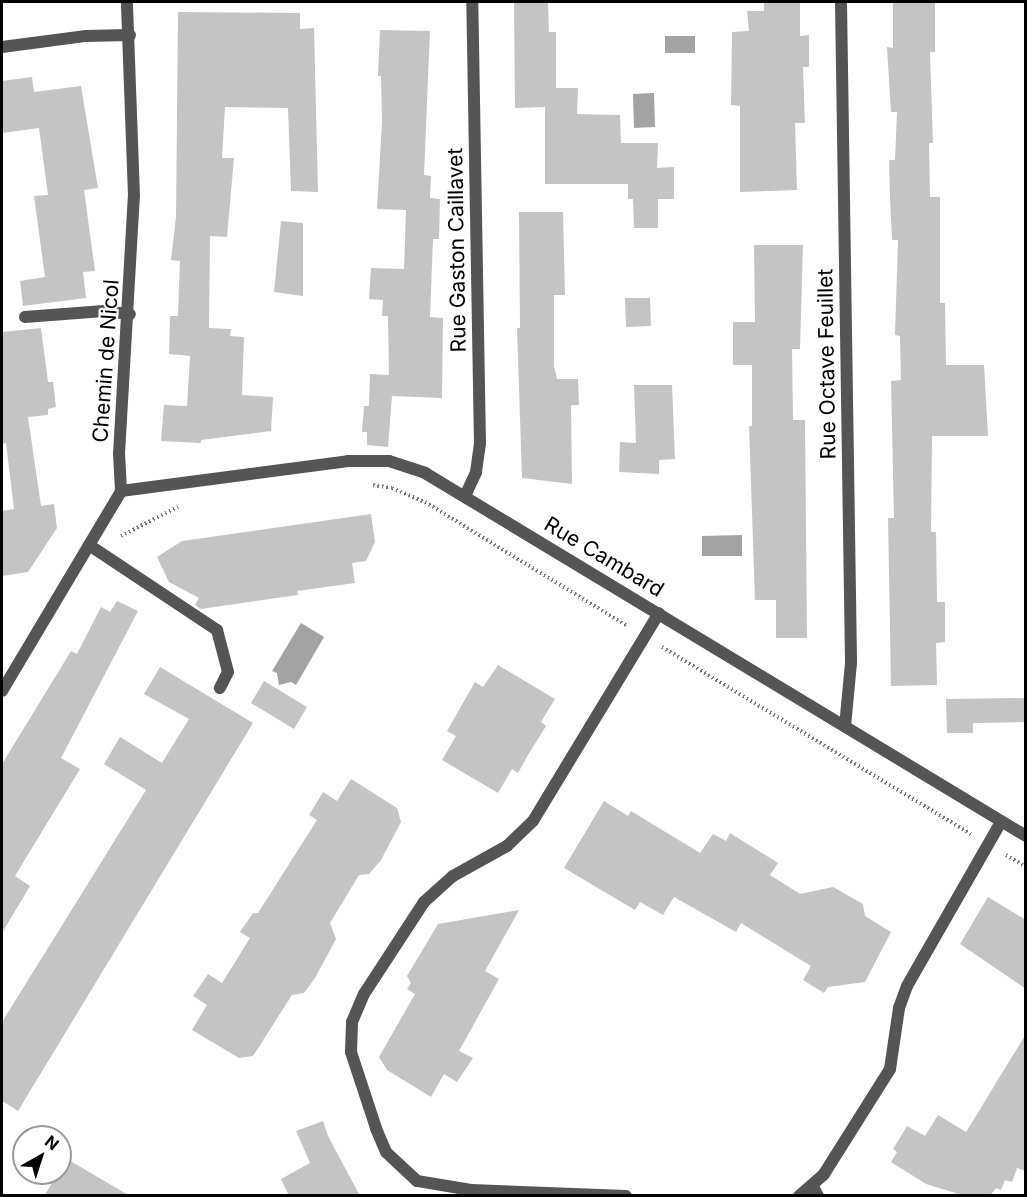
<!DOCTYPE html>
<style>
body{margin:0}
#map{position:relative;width:1027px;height:1197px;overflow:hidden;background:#fff;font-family:Inter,sans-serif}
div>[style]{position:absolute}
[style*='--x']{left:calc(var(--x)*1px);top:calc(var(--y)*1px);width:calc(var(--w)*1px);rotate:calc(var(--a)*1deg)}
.water>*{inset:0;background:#a3a3a3}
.building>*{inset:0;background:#c4c4c4}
.path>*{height:4px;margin-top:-2px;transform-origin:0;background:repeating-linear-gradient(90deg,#777 0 1.5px,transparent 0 4.5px)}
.service>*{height:12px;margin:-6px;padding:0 6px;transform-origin:6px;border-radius:6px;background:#555}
.minor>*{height:12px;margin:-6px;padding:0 6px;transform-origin:6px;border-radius:6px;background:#555}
span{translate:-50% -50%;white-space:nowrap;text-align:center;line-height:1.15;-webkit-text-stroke:4.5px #fff;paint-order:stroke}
.street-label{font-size:21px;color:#000}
.frame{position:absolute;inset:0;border:3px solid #000;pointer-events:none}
.north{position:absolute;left:12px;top:1125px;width:60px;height:60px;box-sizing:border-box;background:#fff;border:2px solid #999;border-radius:50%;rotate:39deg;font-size:16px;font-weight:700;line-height:24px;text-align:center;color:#000}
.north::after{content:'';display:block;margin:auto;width:21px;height:27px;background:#000;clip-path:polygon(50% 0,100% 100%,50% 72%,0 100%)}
</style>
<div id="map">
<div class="water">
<i style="clip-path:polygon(665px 36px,695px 36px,695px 53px,665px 53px)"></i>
<i style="clip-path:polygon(654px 93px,655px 127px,634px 128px,633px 94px)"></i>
<i style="clip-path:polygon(742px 535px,742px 556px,702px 556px,702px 536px)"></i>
<i style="clip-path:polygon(301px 623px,324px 637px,296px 685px,291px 682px,279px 685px,277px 673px,272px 671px)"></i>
</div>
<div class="building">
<i style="clip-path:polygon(514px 2px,548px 2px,549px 32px,556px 32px,556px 88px,578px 88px,577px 114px,620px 115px,621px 143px,658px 143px,657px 168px,674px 167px,674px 199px,658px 199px,658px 228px,634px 228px,633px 199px,628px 199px,628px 184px,545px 184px,545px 107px,515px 108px)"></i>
<i style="clip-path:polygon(764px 2px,800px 2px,800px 36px,809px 35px,809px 67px,803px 67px,805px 123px,795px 123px,797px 190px,740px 192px,740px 106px,731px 105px,732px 32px,749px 31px,747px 11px,764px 11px)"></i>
<i style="clip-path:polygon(893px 2px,935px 2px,935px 52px,930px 52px,933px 143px,929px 143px,930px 197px,940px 197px,940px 303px,945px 303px,946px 365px,984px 365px,988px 436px,932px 436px,931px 532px,936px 532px,937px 602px,945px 602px,945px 642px,936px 643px,937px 685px,891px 686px,888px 518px,894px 518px,891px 381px,901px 380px,900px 336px,895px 335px,898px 240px,892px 240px,890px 197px,889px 160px,895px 160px,897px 112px,891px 112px,887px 47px,893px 48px)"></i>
<i style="clip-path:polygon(178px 12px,300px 13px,300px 29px,314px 28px,318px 192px,291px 191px,288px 108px,225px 107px,222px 158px,234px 158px,227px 237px,210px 236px,209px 328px,231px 329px,230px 336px,244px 337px,242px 395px,273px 397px,271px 431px,201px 440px,201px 443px,161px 441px,164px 405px,187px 406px,190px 356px,169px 354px,170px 316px,178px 316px,180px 261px,171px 260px,176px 217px)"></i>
<i style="clip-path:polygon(380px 30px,430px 31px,424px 175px,431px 176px,430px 198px,440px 199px,439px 239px,433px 239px,430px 317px,443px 318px,442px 398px,392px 396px,388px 447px,367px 445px,367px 432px,362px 432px,364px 406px,369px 406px,370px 374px,389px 375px,388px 316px,382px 316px,383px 300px,369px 299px,371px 268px,404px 269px,406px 210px,377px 209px,382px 122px,381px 76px,378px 76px)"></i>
<i style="clip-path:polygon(32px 77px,34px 92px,81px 86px,98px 188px,84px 190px,95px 271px,83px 272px,86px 298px,23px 306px,20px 281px,45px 277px,34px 196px,48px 195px,39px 128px,2px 133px,2px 81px)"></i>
<i style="clip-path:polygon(519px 212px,563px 212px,565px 295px,554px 295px,554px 366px,557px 379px,578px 379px,579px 405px,571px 405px,572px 484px,522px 478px,517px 328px,520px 328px)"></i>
<i style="clip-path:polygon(281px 221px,303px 223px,303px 296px,274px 292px)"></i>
<i style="clip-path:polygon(754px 245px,803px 245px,800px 349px,792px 349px,793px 420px,805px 420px,807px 638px,776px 638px,776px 600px,755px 600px,749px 426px,752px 426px,752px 365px,733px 365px,733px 322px,755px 322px)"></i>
<i style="clip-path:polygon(625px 298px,650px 298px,651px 326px,626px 327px)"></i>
<i style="clip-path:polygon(41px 328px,48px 382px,53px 382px,56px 407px,48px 409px,48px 415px,28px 417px,41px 506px,54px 504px,57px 528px,28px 572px,2px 576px,2px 511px,14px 509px,6px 443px,2px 444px,2px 332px)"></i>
<i style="clip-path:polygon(634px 385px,672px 385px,675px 459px,659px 460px,659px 474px,619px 472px,620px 442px,636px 443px)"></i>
<i style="clip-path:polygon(371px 514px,375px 542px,366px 561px,352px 563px,355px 583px,297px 591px,298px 595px,201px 609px,195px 605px,199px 598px,169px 582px,157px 557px,182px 541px)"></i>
<i style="clip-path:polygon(117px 601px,138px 611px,61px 758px,80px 769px,15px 876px,30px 886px,2px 933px,2px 764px,71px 651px,77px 654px,101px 607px,110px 612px)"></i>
<i style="clip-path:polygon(498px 665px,555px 699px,541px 722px,546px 726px,528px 755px,518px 773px,512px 769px,498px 793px,442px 760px,456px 736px,447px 731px,475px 682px,483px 687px)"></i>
<i style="clip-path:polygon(160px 667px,253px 723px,18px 1111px,2px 1101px,2px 1022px,146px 790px,104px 764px,120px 737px,162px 763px,189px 719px,144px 694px)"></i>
<i style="clip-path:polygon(264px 681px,307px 707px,294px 729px,251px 703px)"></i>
<i style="clip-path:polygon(1026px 698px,1026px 722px,973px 723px,973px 733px,947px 733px,946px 699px)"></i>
<i style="clip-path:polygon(351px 779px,397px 808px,401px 822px,381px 860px,369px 874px,359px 875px,330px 923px,336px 939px,315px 978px,304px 993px,292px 995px,253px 1056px,239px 1058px,192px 1030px,207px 1005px,193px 996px,208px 974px,222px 983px,250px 938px,240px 932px,253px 913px,258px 913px,317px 820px,309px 815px,323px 792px,337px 801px)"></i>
<i style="clip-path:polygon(604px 801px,628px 816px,631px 811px,700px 853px,713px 834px,726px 841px,730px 833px,778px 863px,770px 875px,800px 894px,833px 887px,863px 904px,865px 916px,891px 932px,865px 982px,828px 987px,824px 993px,803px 980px,811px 966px,741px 923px,736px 932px,674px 897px,663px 915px,640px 902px,635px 910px,564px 868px)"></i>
<i style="clip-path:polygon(988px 897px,1026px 920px,1026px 989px,960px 944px)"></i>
<i style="clip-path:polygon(519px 910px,485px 971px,499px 979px,459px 1051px,473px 1058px,457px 1082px,444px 1074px,431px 1097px,387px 1070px,379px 1057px,415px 994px,407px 989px,411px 983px,407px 976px,438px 924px)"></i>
<i style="clip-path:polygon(1026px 1034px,1026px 1171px,1017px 1168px,1012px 1182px,1005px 1180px,1001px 1190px,996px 1188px,990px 1196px,965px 1196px,926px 1184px,891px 1162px,897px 1152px,893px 1149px,907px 1126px,925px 1136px,938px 1115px,966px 1132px)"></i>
<i style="clip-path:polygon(323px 1121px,328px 1136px,360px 1196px,289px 1196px,281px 1179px,310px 1163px,296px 1131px)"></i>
<i style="clip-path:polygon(67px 1159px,130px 1196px,44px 1196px)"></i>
</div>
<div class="path">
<i style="--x:373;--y:485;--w:19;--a:9"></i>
<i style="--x:392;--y:488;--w:36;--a:23"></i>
<i style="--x:425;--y:502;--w:237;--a:31.5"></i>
<i style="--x:121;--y:536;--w:64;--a:-27"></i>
<i style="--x:662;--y:647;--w:361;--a:31.2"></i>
<i style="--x:1006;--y:855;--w:23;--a:31"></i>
</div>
<div class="service">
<i style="--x:25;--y:317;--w:79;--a:-4.3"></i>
<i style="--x:104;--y:311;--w:26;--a:7"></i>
<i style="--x:89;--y:545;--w:154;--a:33.6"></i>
<i style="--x:217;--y:630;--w:43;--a:75.3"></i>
<i style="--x:228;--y:672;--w:18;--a:117"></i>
<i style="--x:812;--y:1185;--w:13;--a:61"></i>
</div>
<div class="minor">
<i style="--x:841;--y:2;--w:661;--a:89.13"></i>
<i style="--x:851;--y:663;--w:63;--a:95.4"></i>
<i style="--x:2;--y:47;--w:85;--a:-7.5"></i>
<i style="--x:86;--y:36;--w:44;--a:-1.3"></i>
<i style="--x:121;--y:491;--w:229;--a:-7.5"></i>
<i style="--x:348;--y:461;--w:41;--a:0"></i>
<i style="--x:389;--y:461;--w:38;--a:18"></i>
<i style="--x:425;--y:473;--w:702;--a:31.13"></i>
<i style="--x:465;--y:496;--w:26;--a:-65"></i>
<i style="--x:476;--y:472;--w:28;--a:-82"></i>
<i style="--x:480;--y:444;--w:442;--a:-91"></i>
<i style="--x:2;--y:691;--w:233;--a:-59.2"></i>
<i style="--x:121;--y:491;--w:37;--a:-93"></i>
<i style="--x:119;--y:454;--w:258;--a:-86.7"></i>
<i style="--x:134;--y:196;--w:194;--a:-92.1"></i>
<i style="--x:626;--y:1196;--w:155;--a:-177.8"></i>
<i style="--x:471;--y:1190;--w:55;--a:-170.5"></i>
<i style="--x:417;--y:1181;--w:42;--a:-136.9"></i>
<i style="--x:386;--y:1152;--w:26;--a:-113"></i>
<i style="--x:376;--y:1128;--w:80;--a:-108.2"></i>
<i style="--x:351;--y:1052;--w:30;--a:-88"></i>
<i style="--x:352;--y:1022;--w:30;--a:-67"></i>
<i style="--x:364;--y:994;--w:110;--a:-56.9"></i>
<i style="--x:424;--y:902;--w:39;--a:-42"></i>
<i style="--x:453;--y:876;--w:62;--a:-29.1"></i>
<i style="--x:507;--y:846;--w:36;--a:-44"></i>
<i style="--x:533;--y:821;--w:243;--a:-58.8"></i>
<i style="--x:799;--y:1196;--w:33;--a:-41"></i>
<i style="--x:824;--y:1174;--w:124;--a:-57.8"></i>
<i style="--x:890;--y:1069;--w:62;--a:-81.6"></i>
<i style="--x:899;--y:1008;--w:23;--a:-70"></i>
<i style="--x:907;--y:986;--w:189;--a:-60.2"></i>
</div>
<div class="street-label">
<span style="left:457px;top:250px;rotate:-91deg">Rue Gaston Caillavet</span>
<span style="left:106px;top:361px;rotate:-86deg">Chemin de Nicol</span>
<span style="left:827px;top:364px;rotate:-91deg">Rue Octave Feuillet</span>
<span style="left:604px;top:557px;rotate:31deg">Rue Cambard</span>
</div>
<div class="frame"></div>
<div class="north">N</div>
</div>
